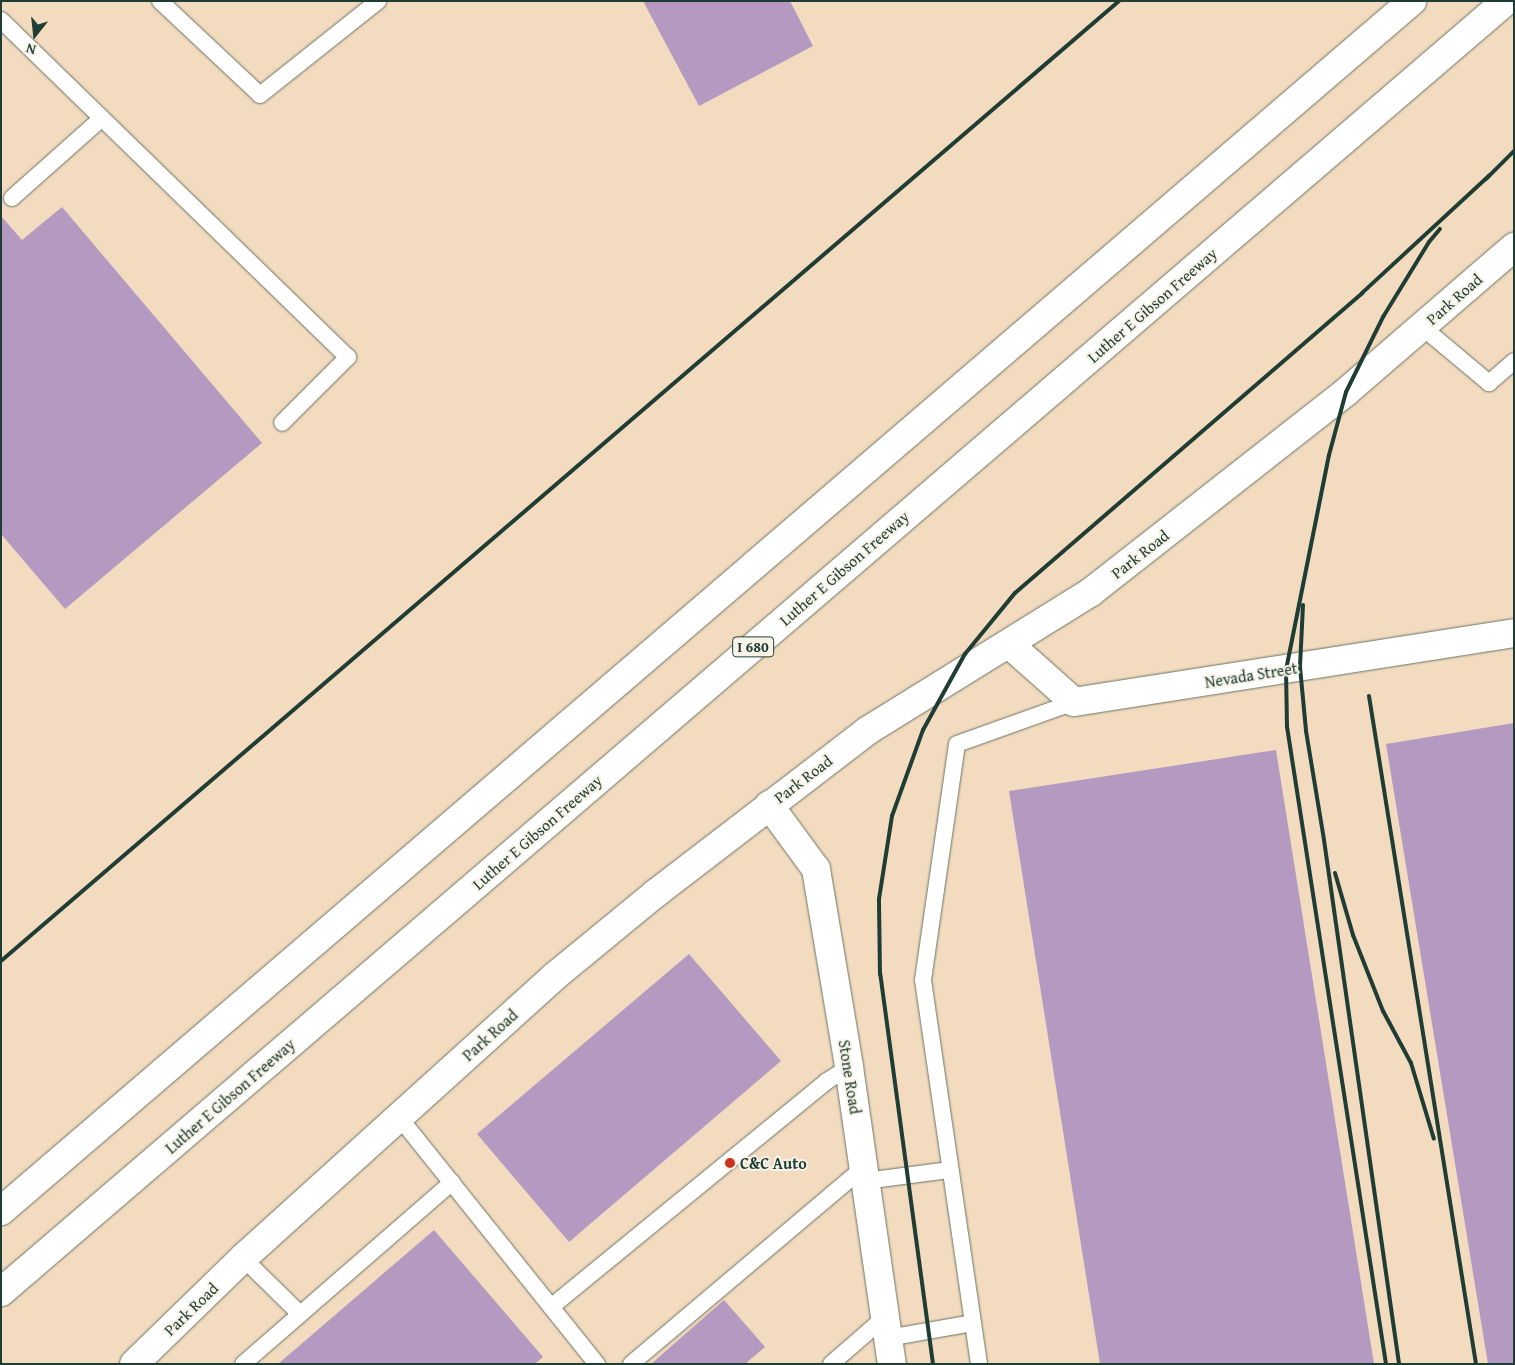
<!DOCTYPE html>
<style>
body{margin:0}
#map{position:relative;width:1515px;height:1365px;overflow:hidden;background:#f3dbbf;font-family:"Gentium Book Plus",serif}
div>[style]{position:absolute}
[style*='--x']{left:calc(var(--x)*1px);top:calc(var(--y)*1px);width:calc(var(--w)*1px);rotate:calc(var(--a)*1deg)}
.building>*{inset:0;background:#b49ac1}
.roads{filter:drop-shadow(0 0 1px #697465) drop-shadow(0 0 1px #697465)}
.service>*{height:16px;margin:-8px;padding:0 8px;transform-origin:8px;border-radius:8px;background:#fff}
.minor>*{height:28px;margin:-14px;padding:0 14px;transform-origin:14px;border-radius:14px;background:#fff}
.tertiary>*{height:28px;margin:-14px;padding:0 14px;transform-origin:14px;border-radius:14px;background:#fff}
.motorway>*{height:28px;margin:-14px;padding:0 14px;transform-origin:14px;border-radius:14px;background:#fff}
.rail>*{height:4px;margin:-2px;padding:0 2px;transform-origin:2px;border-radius:2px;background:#1f3d34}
.dots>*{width:14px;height:14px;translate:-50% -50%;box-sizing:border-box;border:2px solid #f7f3e8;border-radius:50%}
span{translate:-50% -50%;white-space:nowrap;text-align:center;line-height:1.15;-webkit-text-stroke:4px #f7f3e8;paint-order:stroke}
.shield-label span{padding:1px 4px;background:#f7f3e8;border:1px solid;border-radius:4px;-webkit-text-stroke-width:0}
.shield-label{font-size:15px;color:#1f3d34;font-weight:700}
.street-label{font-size:16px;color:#1f3d34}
.poi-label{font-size:16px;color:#1f3d34;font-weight:700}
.left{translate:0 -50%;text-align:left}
.frame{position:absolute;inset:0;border:2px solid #1f3d34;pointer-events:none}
.north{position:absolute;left:10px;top:10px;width:50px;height:50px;-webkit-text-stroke:4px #f7f3e8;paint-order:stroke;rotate:196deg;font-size:14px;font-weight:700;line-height:20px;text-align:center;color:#1f3d34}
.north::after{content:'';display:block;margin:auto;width:18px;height:22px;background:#1f3d34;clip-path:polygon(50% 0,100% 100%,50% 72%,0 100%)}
</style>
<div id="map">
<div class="building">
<i style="clip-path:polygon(643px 1px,790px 1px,813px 46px,699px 106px)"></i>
<i style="clip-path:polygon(62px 207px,262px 443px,65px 609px,1px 534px,1px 216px,22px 240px)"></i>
<i style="clip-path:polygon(1514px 723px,1514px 1364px,1488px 1364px,1386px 744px)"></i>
<i style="clip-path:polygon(1276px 750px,1374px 1364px,1100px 1364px,1009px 791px)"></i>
<i style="clip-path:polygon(689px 954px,781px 1061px,569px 1242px,477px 1134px)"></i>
<i style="clip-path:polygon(434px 1230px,543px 1357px,535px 1364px,278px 1364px)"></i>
<i style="clip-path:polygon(724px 1300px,765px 1347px,745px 1364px,651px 1364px)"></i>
</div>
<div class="roads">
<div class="service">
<i style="--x:160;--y:1;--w:137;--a:43.2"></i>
<i style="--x:260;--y:95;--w:151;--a:-38.5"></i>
<i style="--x:1;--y:20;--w:484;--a:44.2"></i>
<i style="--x:348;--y:357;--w:93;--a:135"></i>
<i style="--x:12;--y:198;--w:120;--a:-41.6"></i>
<i style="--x:1421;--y:326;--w:89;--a:40"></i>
<i style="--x:1489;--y:383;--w:33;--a:-41"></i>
<i style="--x:399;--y:1117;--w:317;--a:51.3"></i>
<i style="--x:865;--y:1181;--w:86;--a:-7.4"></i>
<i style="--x:243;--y:1258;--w:80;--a:44.5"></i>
<i style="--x:551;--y:1307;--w:357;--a:-39.3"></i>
<i style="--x:827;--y:1081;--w:26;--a:-32"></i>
<i style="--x:888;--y:1338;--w:86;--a:-10"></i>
<i style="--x:243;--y:1364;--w:277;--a:-41"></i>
<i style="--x:631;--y:1364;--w:304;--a:-40.2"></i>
<i style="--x:831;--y:1364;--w:70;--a:-41"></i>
<i style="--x:979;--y:1364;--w:388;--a:-98.3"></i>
<i style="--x:923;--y:980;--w:238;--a:-81.8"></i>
<i style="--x:957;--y:744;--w:124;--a:-19.7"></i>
</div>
<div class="minor">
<i style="--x:1009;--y:644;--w:87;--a:41.7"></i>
<i style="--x:1074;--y:702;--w:445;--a:-8.9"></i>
<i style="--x:769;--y:805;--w:79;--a:53.7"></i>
<i style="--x:816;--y:869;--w:201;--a:80.5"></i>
<i style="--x:849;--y:1067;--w:300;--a:81.8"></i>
</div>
<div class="tertiary">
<i style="--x:134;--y:1364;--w:152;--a:-44.2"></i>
<i style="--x:243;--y:1258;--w:421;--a:-42.1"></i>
<i style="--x:555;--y:976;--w:131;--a:-39.4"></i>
<i style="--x:656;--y:893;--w:266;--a:-37.5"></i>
<i style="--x:867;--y:731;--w:264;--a:-31.8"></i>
<i style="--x:1091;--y:592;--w:324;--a:-38.1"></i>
<i style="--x:1346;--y:392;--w:222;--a:-40.8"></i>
</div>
<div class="motorway">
<i style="--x:1;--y:1211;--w:1859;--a:-40.61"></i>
<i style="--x:1;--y:1292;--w:1983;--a:-40.62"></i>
</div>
</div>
<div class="rail">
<i style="--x:1486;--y:179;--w:40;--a:-45"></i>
<i style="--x:1303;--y:605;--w:62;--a:92.8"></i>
<i style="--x:1300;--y:667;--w:64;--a:84.6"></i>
<i style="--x:1306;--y:731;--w:110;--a:80.6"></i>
<i style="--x:1324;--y:840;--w:529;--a:81.85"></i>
<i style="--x:1369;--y:696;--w:677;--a:80.9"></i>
<i style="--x:1335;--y:873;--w:65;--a:73.8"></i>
<i style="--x:1353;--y:935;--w:82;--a:68.5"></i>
<i style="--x:1383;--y:1011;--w:59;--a:61.7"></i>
<i style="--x:1411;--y:1063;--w:79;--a:73.2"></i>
<i style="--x:1;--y:961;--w:1474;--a:-40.65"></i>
<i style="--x:933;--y:1364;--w:394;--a:-97.7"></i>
<i style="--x:880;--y:974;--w:75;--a:-90.8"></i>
<i style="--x:879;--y:899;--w:84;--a:-81.1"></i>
<i style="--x:892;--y:816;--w:91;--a:-70.2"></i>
<i style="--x:923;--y:730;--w:87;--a:-61.1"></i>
<i style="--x:965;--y:654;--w:79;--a:-50.7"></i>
<i style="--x:1015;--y:593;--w:459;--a:-40.8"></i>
<i style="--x:1362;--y:293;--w:173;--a:-42.7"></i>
<i style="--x:1386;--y:1364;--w:645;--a:-98.83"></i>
<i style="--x:1287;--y:727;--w:57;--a:-91"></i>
<i style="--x:1286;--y:670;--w:219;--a:-78.7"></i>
<i style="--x:1329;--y:455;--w:65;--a:-74.9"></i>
<i style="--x:1346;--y:392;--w:84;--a:-63.7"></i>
<i style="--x:1383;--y:317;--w:88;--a:-58.5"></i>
<i style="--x:1429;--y:242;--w:17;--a:-50"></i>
</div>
<div class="dots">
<i style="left:730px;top:1163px;background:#c8321e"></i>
</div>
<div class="shield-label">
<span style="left:753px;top:647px">I 680</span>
</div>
<div class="street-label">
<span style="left:1454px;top:299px;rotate:-41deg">Park Road</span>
<span style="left:1152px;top:305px;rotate:-41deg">Luther E Gibson Freeway</span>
<span style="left:1140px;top:554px;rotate:-38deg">Park Road</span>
<span style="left:844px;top:568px;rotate:-41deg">Luther E Gibson Freeway</span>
<span style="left:1251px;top:675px;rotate:-9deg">Nevada Street</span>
<span style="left:803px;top:779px;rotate:-37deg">Park Road</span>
<span style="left:537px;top:832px;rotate:-41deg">Luther E Gibson Freeway</span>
<span style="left:490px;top:1035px;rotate:-42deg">Park Road</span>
<span style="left:850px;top:1077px;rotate:81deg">Stone Road</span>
<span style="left:230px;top:1096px;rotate:-41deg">Luther E Gibson Freeway</span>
<span style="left:191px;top:1309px;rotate:-44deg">Park Road</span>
</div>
<div class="poi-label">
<span class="left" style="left:740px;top:1163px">C&amp;C Auto</span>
</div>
<div class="frame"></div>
<div class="north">N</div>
</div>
